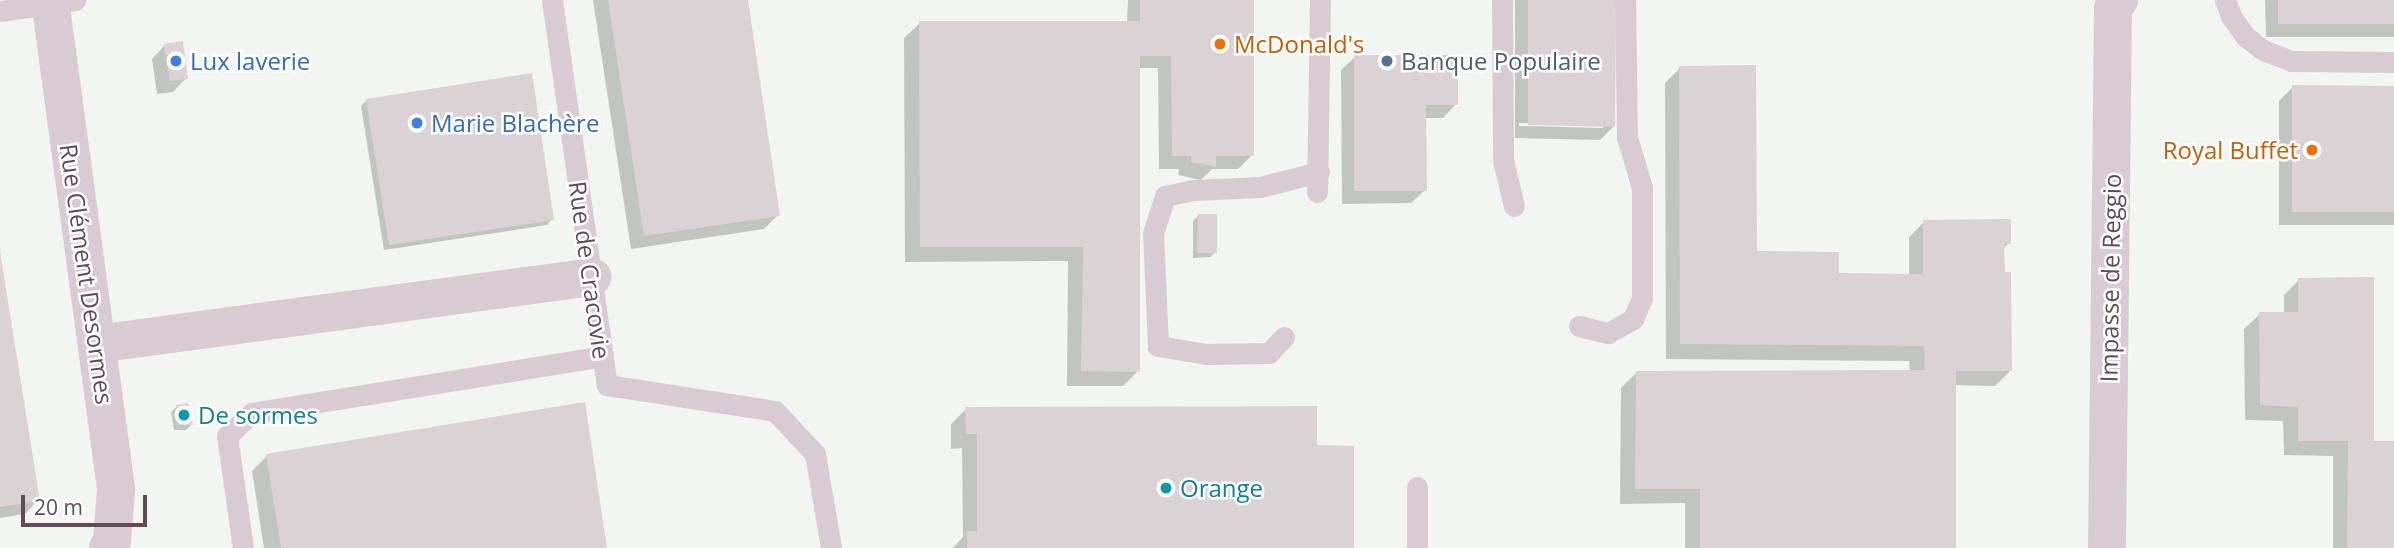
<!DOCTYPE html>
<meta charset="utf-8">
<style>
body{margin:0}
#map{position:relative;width:2394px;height:548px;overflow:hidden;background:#f3f5f3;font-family:"Open Sans",sans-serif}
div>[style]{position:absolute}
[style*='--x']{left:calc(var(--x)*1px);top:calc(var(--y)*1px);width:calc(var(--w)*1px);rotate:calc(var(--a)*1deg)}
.shadow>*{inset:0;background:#0003}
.building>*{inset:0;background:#dad2d5}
.lane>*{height:21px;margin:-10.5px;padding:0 10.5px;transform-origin:10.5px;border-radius:10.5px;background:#d9cbd3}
.street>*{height:38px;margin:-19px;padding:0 19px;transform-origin:19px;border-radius:19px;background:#d9cbd3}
.dots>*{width:19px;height:19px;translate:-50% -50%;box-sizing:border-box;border:4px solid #fff;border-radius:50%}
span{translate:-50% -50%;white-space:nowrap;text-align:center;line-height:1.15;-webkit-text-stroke:5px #fff;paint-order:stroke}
.food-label{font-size:24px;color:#c56008}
.left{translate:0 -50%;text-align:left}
.right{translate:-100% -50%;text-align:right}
.shop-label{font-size:24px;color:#366cbe}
.service-label{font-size:24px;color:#4e5e75}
.street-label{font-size:24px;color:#604b57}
.culture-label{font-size:24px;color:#0d838f}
.scale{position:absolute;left:21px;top:495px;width:126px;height:32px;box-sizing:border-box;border:4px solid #604b57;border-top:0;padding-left:9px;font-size:21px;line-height:24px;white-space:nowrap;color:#604b57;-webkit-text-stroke:5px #fff;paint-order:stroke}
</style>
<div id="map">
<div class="shadow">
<i style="clip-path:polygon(593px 0,746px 0,778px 215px,764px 229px,631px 249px)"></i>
<i style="clip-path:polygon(1128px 0,1252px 0,1252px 155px,1238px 169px,1212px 169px,1201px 180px,1178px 175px,1179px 169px,1159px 169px,1158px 68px,1138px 68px,1138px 371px,1123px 386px,1067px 386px,1068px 261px,905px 262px,904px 38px,920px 23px,1127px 23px)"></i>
<i style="clip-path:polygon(evenodd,1515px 0,1615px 0,1614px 126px,1600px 140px,1515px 138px,1515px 0,1519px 123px,1603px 125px,1603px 128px,1519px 126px,1519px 123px)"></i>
<i style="clip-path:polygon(2265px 0,2394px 0,2394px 37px,2266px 37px)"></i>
<i style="clip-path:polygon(165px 45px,186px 78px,173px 92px,157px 94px,152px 59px)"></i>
<i style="clip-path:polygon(1355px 57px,1456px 104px,1443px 118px,1424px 118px,1425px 190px,1411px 203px,1342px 204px,1341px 70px)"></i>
<i style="clip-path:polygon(1680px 68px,1756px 253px,1837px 275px,1909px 275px,1909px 237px,1924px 222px,2009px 243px,2002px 250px,2010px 371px,1995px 386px,1954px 385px,1954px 548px,1685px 548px,1685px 503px,1620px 504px,1621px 388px,1636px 373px,1910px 372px,1909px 361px,1666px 359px,1665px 83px)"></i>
<i style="clip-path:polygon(2293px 87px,2394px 87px,2394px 225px,2279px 225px,2279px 101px)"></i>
<i style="clip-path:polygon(367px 100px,552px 219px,547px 225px,384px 250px,361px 106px)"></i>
<i style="clip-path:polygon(1198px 216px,1215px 252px,1210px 257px,1193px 258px,1193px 221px)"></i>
<i style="clip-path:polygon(0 254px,38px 500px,25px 514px,0 518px)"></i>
<i style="clip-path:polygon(2299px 280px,2372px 443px,2394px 443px,2394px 548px,2333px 548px,2333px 456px,2284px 455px,2283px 421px,2245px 420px,2244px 329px,2260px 314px,2284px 314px,2284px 295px)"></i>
<i style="clip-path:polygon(177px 407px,191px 425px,186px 430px,174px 430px,171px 412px)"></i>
<i style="clip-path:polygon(966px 409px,1315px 447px,1353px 548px,953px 548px,963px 537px,962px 448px,951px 449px,951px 424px)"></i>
<i style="clip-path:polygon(267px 456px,606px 548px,264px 548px,252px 471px)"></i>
</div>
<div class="building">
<i style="clip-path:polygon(608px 0,748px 0,780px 216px,644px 236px)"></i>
<i style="clip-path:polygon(1140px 0,1254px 0,1254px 156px,1216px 156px,1216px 167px,1191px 162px,1191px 156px,1172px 156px,1171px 56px,1140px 56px,1140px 372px,1081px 371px,1083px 247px,920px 247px,919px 21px,1140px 21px)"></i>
<i style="clip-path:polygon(1528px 0,1616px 0,1615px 127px,1528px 125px)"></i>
<i style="clip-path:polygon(2278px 0,2394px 0,2394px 24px,2278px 24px)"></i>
<i style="clip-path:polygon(183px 41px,188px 79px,170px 81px,164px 44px)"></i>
<i style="clip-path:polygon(1354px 55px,1458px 55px,1458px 105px,1426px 105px,1427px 191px,1354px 191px)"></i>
<i style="clip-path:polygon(1756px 65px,1757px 251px,1839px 252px,1839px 273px,1923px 274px,1923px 220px,2011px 219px,2011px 244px,2004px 244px,2005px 272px,2011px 272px,2012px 371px,1956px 371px,1956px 548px,1700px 548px,1700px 489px,1635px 489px,1636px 371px,1925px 370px,1924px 346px,1680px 344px,1679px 66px)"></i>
<i style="clip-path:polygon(532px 73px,554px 220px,389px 245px,366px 99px)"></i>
<i style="clip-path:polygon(2292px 85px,2394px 86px,2394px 212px,2292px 212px)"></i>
<i style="clip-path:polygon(1198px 214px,1217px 214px,1217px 253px,1197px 253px)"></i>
<i style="clip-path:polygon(0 252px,40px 501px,0 507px)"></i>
<i style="clip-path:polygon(2374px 277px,2374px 441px,2394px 441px,2394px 548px,2347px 548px,2348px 441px,2298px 441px,2298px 407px,2260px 405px,2259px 312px,2298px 312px,2298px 278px)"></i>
<i style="clip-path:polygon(585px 402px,607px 548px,281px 548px,266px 454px)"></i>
<i style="clip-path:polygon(188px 403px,193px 425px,178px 425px,176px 405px)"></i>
<i style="clip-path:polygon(1317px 406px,1317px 445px,1354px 446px,1354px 548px,967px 548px,967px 531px,977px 531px,977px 434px,966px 434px,965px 407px)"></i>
</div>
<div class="lane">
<i style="--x:552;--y:0;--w:389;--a:81.9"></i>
<i style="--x:607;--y:385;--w:170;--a:8.8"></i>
<i style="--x:775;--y:411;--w:59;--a:47.1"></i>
<i style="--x:815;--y:454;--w:95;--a:80.3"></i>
<i style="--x:1502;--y:0;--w:160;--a:89.6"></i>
<i style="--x:1503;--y:160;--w:47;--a:76.6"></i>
<i style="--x:2225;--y:0;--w:17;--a:69"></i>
<i style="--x:2231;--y:16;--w:24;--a:55"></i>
<i style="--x:2245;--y:36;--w:23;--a:38"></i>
<i style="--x:2263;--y:50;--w:30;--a:21"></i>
<i style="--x:2291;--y:61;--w:103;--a:0.6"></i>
<i style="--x:0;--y:11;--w:76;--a:-8.3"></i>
<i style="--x:1317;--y:192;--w:192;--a:-89.1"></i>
<i style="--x:1579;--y:326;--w:30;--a:14"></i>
<i style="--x:1608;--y:333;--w:29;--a:-29"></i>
<i style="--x:1633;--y:319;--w:23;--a:-67"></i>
<i style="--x:1642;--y:298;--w:110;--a:-90"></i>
<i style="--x:1642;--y:188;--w:53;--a:-106.4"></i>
<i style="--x:1627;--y:137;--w:137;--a:-90.8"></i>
<i style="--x:1284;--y:337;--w:22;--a:133"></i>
<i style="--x:1269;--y:353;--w:63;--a:179.1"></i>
<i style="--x:1206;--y:354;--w:49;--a:-170.5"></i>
<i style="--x:1158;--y:346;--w:113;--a:-92.5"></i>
<i style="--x:1153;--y:233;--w:39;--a:-72"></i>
<i style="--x:1165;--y:196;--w:30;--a:-12"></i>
<i style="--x:1194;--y:190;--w:66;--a:-2.6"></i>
<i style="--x:1260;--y:187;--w:61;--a:-14.3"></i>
<i style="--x:1417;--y:487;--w:61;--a:90"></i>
<i style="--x:243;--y:548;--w:113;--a:-98.1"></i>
<i style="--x:227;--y:436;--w:34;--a:-43"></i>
<i style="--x:252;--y:413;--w:356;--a:-9.2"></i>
</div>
<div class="street">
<i style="--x:50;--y:0;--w:494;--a:82.3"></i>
<i style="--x:116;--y:490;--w:50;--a:94.6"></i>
<i style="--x:112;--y:540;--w:9;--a:117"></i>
<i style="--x:97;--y:344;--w:500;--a:-7.7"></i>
<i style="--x:2107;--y:548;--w:539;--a:-89.36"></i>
<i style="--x:2113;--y:9;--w:11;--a:-56"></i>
</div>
<div class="dots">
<i style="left:1220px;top:44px;background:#e8710a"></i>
<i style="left:176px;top:61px;background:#3f7fe0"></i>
<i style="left:1387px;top:61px;background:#5c6f8a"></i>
<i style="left:417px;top:123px;background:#3f7fe0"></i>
<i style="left:2312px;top:150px;background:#e8710a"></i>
<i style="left:184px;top:415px;background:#0f9aa8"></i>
<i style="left:1166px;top:488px;background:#0f9aa8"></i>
</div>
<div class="food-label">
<span class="left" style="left:1234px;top:44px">McDonald's</span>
<span class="right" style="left:2298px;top:150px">Royal Buffet</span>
</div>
<div class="shop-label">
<span class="left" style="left:190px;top:61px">Lux laverie</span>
<span class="left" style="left:431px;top:123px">Marie Blachère</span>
</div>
<div class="service-label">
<span class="left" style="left:1401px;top:61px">Banque Populaire</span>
</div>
<div class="street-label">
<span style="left:590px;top:270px;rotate:82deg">Rue de Cracovie</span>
<span style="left:87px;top:274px;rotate:82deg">Rue Clément Desormes</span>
<span style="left:2110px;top:278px;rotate:-89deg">Impasse de Reggio</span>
</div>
<div class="culture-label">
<span class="left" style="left:198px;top:415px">De sormes</span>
<span class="left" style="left:1180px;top:488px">Orange</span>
</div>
<div class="scale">20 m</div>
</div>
